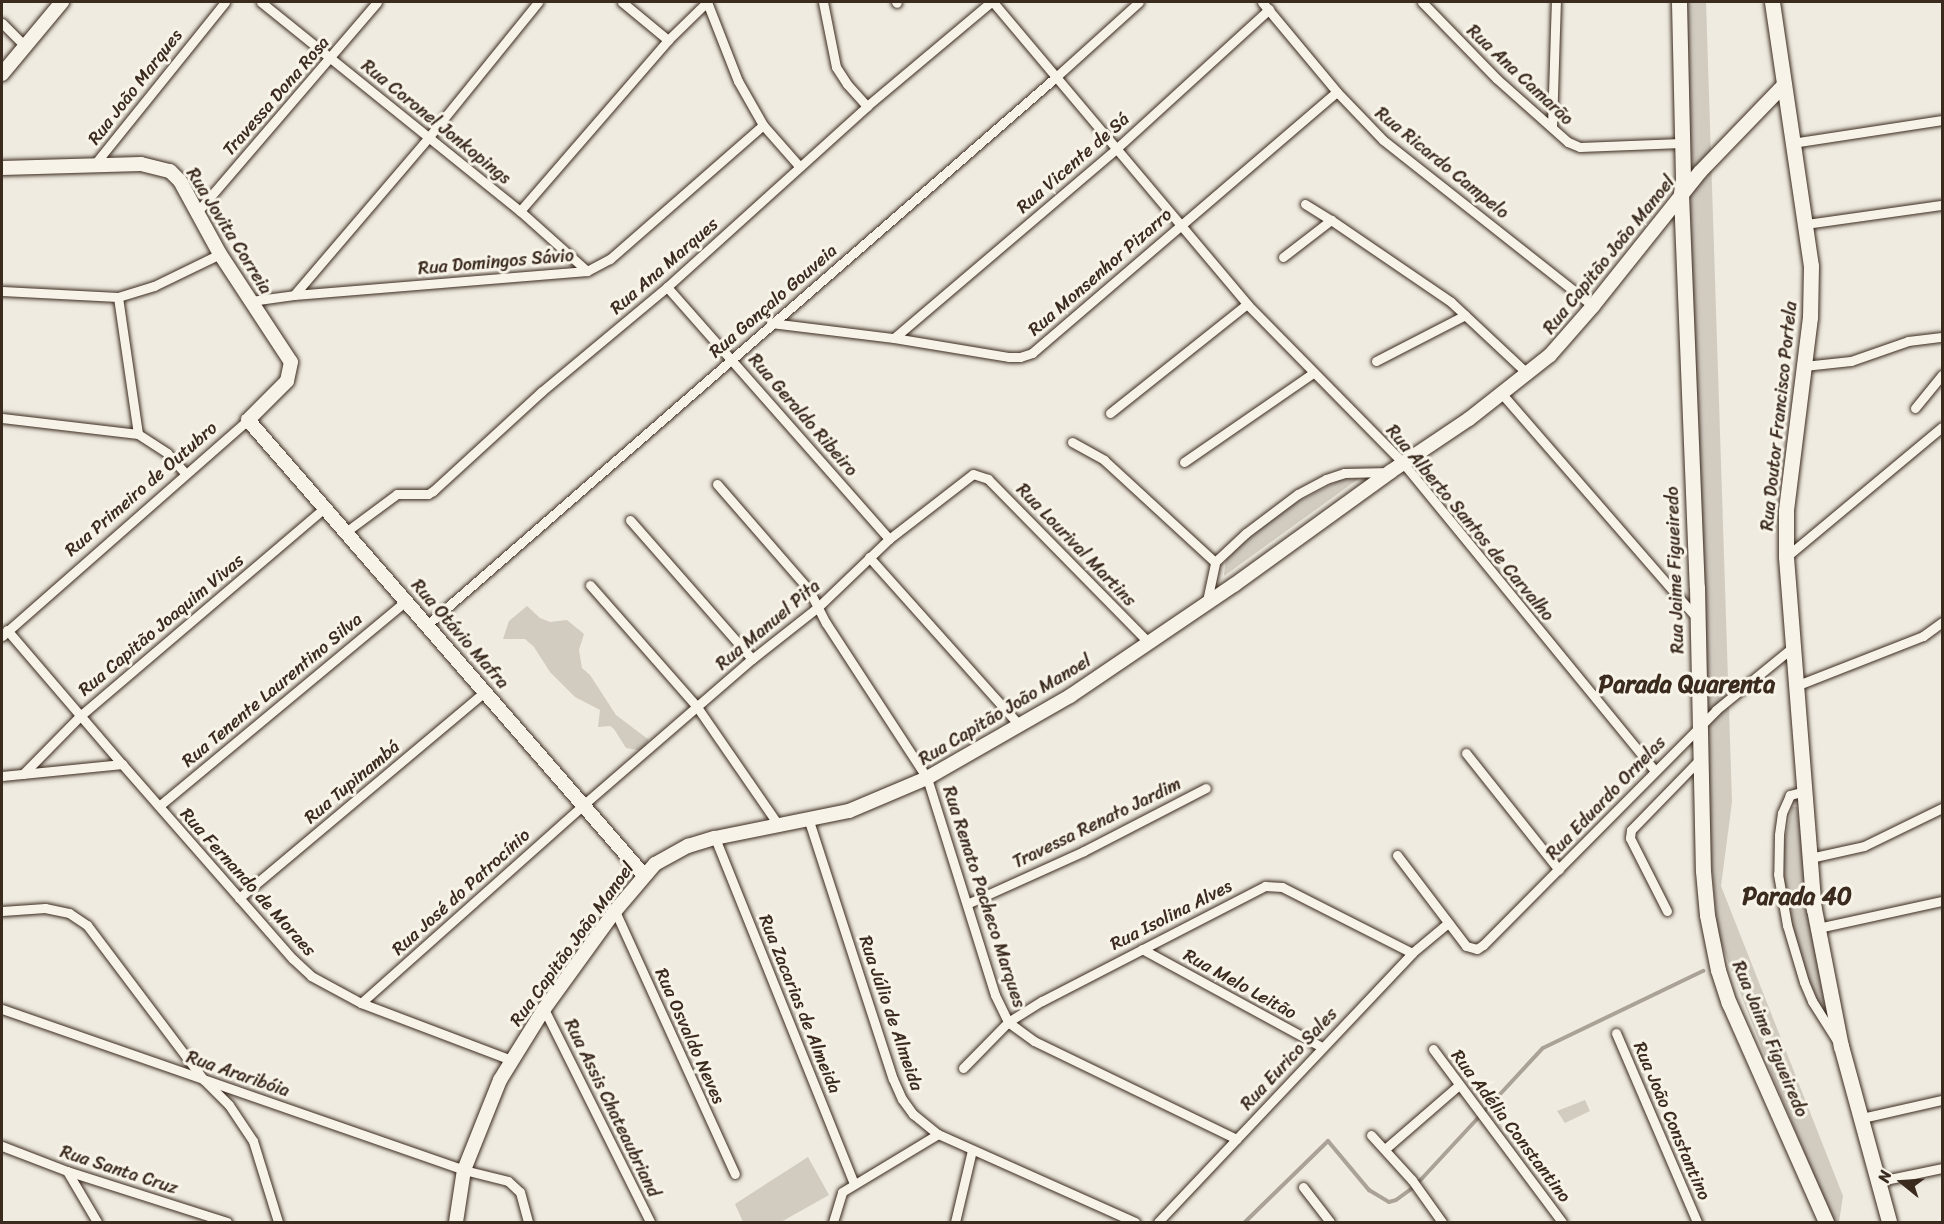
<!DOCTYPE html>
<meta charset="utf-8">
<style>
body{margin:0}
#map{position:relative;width:1944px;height:1224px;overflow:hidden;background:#efebe0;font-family:Sriracha,sans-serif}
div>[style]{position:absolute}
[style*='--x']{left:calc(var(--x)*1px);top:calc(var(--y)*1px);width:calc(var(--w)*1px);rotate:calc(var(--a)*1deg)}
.green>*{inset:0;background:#d1cbc0}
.stream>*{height:4px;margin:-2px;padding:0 2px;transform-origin:2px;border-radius:2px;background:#aaa296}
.roads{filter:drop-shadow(0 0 2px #3b2a1e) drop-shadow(0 0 2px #3b2a1e)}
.street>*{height:9px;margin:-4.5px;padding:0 4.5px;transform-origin:4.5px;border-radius:4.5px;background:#f7f3e8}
.secondary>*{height:14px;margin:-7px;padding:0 7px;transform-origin:7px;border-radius:7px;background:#f7f3e8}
.primary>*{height:15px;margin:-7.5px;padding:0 7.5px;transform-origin:7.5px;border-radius:7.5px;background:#f7f3e8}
span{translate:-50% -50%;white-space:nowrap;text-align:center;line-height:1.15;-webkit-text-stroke:6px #f7f3e8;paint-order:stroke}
.street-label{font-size:18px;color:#3b2a1e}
.district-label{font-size:24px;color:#3b2a1e;font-weight:700}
.frame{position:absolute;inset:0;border:3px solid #3b2a1e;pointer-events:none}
.north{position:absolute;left:1872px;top:1152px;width:60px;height:60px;-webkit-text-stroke:4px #f7f3e8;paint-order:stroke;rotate:288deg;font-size:16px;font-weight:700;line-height:24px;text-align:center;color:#3b2a1e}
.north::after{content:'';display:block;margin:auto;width:21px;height:27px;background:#3b2a1e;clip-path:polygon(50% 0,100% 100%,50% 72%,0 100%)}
</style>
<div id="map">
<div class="green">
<i style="clip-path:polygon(1677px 2px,1706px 2px,1732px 802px,1721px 886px,1843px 1196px,1839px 1222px,1834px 1222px,1776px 1085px,1718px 935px,1706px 803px)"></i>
<i style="clip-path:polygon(1361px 477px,1224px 576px,1226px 557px,1288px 507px,1340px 480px)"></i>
<i style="clip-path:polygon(527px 606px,540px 618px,550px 622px,567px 620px,584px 634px,579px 650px,582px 668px,590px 675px,616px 715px,649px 740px,643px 751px,626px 748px,614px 729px,610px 726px,598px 727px,600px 710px,575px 697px,550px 672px,534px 647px,525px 639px,503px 639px,509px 621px)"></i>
<i style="clip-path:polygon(1792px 807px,1797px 807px,1811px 913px,1832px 1023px,1816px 1002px,1797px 946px,1784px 889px,1783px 849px)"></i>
<i style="clip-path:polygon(1585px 1100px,1590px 1111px,1565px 1123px,1557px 1111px)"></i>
<i style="clip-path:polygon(808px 1157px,829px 1195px,781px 1222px,743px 1222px,735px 1204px)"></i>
</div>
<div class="stream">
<i style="--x:1245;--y:1222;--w:116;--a:-44.3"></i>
<i style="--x:1328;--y:1141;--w:64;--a:50.1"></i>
<i style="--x:1369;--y:1190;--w:23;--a:31"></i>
<i style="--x:1389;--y:1202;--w:7;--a:-16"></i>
<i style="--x:1396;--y:1200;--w:24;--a:-36"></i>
<i style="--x:1415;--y:1186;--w:188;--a:-47.2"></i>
<i style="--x:1543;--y:1048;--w:178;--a:-25.7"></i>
</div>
<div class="roads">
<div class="street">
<i style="--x:261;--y:2;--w:333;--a:38.9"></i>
<i style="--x:520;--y:211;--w:90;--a:41.8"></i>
<i style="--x:622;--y:2;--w:60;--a:39.6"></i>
<i style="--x:707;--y:2;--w:85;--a:68.6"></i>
<i style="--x:738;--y:81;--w:51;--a:60.4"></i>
<i style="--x:763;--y:125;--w:55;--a:48.7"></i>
<i style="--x:823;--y:2;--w:66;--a:78.7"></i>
<i style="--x:836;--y:67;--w:20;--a:57"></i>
<i style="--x:847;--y:84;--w:30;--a:48"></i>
<i style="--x:896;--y:2;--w:1;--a:45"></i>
<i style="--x:993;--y:2;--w:395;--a:49.9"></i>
<i style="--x:1247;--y:304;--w:223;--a:45.5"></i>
<i style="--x:1403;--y:463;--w:398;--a:50.7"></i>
<i style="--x:1262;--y:2;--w:117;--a:50.2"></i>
<i style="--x:1337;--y:92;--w:66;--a:46.2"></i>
<i style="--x:1383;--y:140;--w:268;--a:38.3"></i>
<i style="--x:1422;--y:2;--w:107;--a:45.8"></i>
<i style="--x:1497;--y:79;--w:95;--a:41.6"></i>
<i style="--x:1568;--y:142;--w:13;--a:23"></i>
<i style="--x:1580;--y:147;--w:101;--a:-2.3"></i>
<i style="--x:2;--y:23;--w:33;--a:45"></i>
<i style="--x:1552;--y:126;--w:124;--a:-88.2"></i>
<i style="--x:1792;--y:143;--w:152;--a:-8.7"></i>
<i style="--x:94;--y:165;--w:209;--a:-51.2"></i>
<i style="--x:1305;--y:204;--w:31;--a:32"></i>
<i style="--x:198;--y:211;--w:275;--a:-49.4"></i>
<i style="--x:520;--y:211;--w:226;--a:-49.1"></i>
<i style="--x:668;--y:40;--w:54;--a:-44.3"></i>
<i style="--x:1806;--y:224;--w:137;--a:-8"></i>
<i style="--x:1283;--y:257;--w:61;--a:-37.6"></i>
<i style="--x:1331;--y:220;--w:145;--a:34.3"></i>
<i style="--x:1451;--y:302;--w:105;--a:43.1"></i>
<i style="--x:667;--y:287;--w:336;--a:48.6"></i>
<i style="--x:2;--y:291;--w:116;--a:3"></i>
<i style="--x:118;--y:297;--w:38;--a:-17"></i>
<i style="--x:154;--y:286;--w:73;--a:-25.9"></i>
<i style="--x:294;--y:295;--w:206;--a:-49.5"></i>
<i style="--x:428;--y:138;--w:175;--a:-51"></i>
<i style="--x:118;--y:297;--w:138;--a:81.7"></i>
<i style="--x:251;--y:301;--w:43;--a:-7.9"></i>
<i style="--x:294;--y:295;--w:294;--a:-4.7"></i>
<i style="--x:587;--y:271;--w:26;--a:-28"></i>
<i style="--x:610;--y:259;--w:203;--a:-41.2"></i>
<i style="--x:771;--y:323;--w:124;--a:7"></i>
<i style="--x:894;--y:338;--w:117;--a:9.4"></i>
<i style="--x:1009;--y:357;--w:11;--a:0"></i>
<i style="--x:1020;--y:357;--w:13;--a:-18"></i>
<i style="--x:1032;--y:353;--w:401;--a:-40.6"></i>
<i style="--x:894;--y:338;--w:293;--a:-40.4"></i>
<i style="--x:1117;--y:148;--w:206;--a:-42.4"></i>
<i style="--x:1376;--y:361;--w:100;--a:-27.3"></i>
<i style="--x:1804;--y:366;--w:47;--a:-6.1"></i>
<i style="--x:1851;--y:361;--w:60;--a:-19.3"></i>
<i style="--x:1908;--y:341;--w:34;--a:-7"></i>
<i style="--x:1502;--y:394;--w:296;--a:49"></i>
<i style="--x:1915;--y:408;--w:43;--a:-50.7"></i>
<i style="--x:1110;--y:413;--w:175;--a:-38.5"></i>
<i style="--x:2;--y:418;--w:137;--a:6.7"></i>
<i style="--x:138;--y:434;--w:35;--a:33"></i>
<i style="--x:167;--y:453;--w:27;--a:48"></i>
<i style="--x:1072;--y:442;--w:37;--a:29"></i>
<i style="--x:1104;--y:460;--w:151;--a:42.6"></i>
<i style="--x:1184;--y:462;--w:157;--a:-34.6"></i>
<i style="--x:717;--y:484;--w:140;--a:49"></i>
<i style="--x:809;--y:590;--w:37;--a:63"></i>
<i style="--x:826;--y:623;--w:185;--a:56.9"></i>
<i style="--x:927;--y:778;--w:227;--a:72.6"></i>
<i style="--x:995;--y:995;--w:30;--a:64"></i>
<i style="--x:1008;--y:1022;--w:32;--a:36"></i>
<i style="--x:1034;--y:1041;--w:225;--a:25.8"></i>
<i style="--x:630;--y:520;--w:185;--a:48.7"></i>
<i style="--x:347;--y:531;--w:62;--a:-36.5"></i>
<i style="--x:397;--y:494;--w:31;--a:0"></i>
<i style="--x:428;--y:494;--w:6;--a:-31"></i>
<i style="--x:433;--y:491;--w:147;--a:-42.5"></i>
<i style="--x:541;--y:392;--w:164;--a:-39.8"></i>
<i style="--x:667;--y:287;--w:270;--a:-42.1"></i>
<i style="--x:867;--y:106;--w:162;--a:-40"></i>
<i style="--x:869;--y:557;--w:227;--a:48.2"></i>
<i style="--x:1786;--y:557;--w:203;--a:-39.8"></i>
<i style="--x:590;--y:585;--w:162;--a:48.7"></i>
<i style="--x:697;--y:707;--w:145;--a:55.4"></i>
<i style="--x:1207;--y:601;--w:40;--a:-78"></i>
<i style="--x:1215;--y:562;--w:42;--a:-43.1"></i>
<i style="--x:1246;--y:533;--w:65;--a:-36.9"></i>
<i style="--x:1298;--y:494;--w:32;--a:-28"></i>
<i style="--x:1326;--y:479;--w:19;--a:-18"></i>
<i style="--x:1344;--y:473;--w:46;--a:-1.2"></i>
<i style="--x:428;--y:624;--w:834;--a:-41.06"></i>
<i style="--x:1057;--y:76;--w:110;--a:-42.1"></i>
<i style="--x:7;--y:630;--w:177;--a:49.4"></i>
<i style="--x:2;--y:636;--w:327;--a:-41.3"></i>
<i style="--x:1798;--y:685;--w:134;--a:-21.4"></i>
<i style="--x:1923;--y:636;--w:24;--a:-36"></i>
<i style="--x:1466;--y:753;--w:149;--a:51.5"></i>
<i style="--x:23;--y:774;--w:81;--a:-45.5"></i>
<i style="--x:80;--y:716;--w:323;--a:-40.4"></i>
<i style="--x:2;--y:776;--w:121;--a:-5.7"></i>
<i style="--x:122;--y:764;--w:259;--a:48.8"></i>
<i style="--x:293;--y:959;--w:25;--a:43"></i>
<i style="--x:311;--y:976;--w:57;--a:28.4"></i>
<i style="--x:361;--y:1003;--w:160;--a:20.8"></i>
<i style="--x:1805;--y:791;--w:16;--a:165"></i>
<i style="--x:1790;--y:795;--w:20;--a:114"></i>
<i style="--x:1782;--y:813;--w:22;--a:98"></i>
<i style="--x:1779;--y:835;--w:39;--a:91"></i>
<i style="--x:1778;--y:874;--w:52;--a:80"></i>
<i style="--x:1787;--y:925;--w:59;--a:73.4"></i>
<i style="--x:1804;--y:982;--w:21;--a:67"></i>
<i style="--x:1812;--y:1001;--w:45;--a:57.7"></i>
<i style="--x:159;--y:806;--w:322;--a:-39.7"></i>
<i style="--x:809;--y:821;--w:271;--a:72"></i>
<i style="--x:893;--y:1079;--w:22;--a:66"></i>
<i style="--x:902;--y:1099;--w:19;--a:54"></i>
<i style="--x:913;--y:1114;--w:32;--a:39"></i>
<i style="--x:938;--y:1134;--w:216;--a:24.1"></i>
<i style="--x:715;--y:838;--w:372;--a:68.1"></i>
<i style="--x:1397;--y:855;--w:114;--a:52.8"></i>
<i style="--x:1466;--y:946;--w:11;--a:15"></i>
<i style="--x:1477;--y:949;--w:7;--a:-34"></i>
<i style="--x:1483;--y:945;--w:331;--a:-45.2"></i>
<i style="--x:1716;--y:710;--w:99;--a:-39.3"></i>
<i style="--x:1810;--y:858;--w:55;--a:-12.5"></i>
<i style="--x:1864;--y:846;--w:87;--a:-26"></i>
<i style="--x:239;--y:898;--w:322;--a:-40"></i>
<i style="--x:969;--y:903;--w:126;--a:-24.3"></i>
<i style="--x:1084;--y:851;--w:137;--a:-27.3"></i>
<i style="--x:2;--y:911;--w:43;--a:-4"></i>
<i style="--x:45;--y:908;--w:25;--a:12"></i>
<i style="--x:69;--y:913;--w:22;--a:34"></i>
<i style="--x:87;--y:925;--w:194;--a:53"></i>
<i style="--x:204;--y:1080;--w:35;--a:45"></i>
<i style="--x:229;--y:1105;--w:43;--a:56.3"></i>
<i style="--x:253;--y:1141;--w:85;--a:72.8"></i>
<i style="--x:615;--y:911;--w:289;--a:65.5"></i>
<i style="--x:1667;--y:911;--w:82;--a:-116.9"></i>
<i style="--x:1630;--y:838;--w:8;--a:-83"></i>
<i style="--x:1631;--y:830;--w:100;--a:-45.8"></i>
<i style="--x:1818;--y:928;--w:127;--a:-12.3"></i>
<i style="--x:1142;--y:949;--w:205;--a:28.6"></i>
<i style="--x:361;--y:1003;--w:296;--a:-41.7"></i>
<i style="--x:582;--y:806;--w:225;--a:-40.9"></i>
<i style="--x:752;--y:659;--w:84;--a:-38.2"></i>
<i style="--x:818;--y:607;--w:98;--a:-43.8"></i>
<i style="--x:889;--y:539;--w:106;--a:-37.7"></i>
<i style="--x:973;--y:474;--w:16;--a:18"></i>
<i style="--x:988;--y:479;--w:228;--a:45.5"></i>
<i style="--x:2;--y:1009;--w:489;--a:19.2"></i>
<i style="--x:464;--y:1170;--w:45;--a:14"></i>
<i style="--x:508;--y:1181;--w:16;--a:43"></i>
<i style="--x:520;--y:1192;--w:31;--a:75"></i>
<i style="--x:544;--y:1009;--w:238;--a:63.5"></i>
<i style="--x:1616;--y:1033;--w:206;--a:66.8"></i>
<i style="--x:1433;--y:1049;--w:216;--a:53.3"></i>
<i style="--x:963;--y:1068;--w:64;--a:-45.6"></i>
<i style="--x:1008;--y:1022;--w:40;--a:-32"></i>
<i style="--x:1042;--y:1001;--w:251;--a:-27.3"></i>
<i style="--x:1265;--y:886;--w:17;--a:3"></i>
<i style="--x:1282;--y:887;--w:146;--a:26.9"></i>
<i style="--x:1862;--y:1118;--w:82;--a:-12.7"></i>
<i style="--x:1371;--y:1135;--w:61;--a:47.7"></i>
<i style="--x:1412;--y:1180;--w:52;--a:54.5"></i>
<i style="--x:2;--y:1146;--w:70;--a:21"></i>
<i style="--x:67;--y:1171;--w:168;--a:17.7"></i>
<i style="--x:1385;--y:1149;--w:98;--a:-40.9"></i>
<i style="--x:67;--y:1171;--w:59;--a:59.5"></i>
<i style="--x:1880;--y:1181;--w:63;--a:-11.8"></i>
<i style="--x:1303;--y:1187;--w:44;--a:52.4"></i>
<i style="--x:833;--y:1222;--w:31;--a:-73"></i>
<i style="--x:842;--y:1192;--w:112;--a:-31.1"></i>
<i style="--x:955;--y:1222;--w:74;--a:-76.7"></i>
<i style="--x:1158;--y:1222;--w:370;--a:-46.6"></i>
<i style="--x:1412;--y:953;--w:47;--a:-39.8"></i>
</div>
<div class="secondary">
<i style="--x:2;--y:74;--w:94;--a:-50.2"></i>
<i style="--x:2;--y:168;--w:139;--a:-1.6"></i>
<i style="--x:141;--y:164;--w:30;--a:14"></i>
<i style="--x:170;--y:171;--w:14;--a:45"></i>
<i style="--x:180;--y:181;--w:83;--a:61.3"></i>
<i style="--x:220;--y:254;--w:129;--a:56.7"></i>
<i style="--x:291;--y:362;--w:19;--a:102"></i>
<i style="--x:287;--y:381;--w:55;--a:135"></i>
<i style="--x:248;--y:420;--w:602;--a:48.98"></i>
<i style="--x:456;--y:1222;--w:53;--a:-81.3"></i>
<i style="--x:464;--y:1170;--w:97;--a:-68.2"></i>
<i style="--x:500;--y:1080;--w:84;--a:-58.2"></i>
<i style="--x:544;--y:1009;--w:121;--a:-54.1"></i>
<i style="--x:615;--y:911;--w:62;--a:-49.6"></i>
<i style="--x:655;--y:864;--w:38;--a:-29"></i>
<i style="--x:688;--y:846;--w:28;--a:-17"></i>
<i style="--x:715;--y:838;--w:137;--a:-11.4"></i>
<i style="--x:849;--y:811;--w:85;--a:-22.9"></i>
<i style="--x:927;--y:778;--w:165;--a:-29.8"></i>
<i style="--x:1070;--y:696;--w:198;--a:-34.1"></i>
<i style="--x:1234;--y:585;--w:193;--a:-35.9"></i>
<i style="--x:1390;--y:472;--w:95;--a:-33.9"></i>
<i style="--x:1469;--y:419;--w:103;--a:-38.3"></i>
<i style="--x:1550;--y:355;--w:65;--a:-48.7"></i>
<i style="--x:1593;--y:306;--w:171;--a:-51.4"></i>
<i style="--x:1700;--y:172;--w:120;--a:-46"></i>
</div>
<div class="primary">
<i style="--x:1679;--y:2;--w:177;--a:88.7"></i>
<i style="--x:1683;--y:179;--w:15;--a:98"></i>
<i style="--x:1681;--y:194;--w:393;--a:87.7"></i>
<i style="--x:1697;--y:587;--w:284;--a:88.8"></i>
<i style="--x:1703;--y:871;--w:44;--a:84.8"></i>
<i style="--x:1707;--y:915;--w:56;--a:78.7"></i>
<i style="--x:1718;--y:970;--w:35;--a:72"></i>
<i style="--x:1729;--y:1003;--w:240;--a:66.1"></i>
<i style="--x:1772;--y:2;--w:267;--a:81.6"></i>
<i style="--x:1811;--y:266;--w:51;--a:91.1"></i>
<i style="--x:1810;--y:317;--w:195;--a:97.1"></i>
<i style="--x:1786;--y:511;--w:46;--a:90"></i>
<i style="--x:1786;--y:557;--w:353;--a:85.5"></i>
<i style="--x:1814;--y:909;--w:140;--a:78.9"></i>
<i style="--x:1841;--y:1046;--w:182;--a:74.7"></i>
</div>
</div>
<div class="street-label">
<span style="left:1520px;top:75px;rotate:43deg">Rua Ana Camarão</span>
<span style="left:135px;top:87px;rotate:-52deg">Rua João Marques</span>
<span style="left:276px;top:96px;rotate:-49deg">Travessa Dona Rosa</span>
<span style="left:436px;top:122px;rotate:39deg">Rua Coronel Jonkopings</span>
<span style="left:1073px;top:163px;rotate:-41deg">Rua Vicente de Sá</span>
<span style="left:1442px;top:163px;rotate:39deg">Rua Ricardo Campelo</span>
<span style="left:229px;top:231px;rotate:58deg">Rua Jovita Correia</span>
<span style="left:1609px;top:255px;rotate:-51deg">Rua Capitão João Manoel</span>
<span style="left:496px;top:262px;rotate:-5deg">Rua Domingos Sávio</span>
<span style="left:664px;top:266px;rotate:-41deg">Rua Ana Marques</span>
<span style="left:1100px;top:272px;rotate:-41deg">Rua Monsenhor Pizarro</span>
<span style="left:773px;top:301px;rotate:-41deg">Rua Gonçalo Gouveia</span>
<span style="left:803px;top:415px;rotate:49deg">Rua Geraldo Ribeiro</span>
<span style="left:1779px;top:416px;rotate:-84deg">Rua Doutor Francisco Portela</span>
<span style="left:141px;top:489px;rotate:-41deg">Rua Primeiro de Outubro</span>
<span style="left:1470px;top:523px;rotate:50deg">Rua Alberto Santos de Carvalho</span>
<span style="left:1076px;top:545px;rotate:46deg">Rua Lourival Martins</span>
<span style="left:1675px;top:570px;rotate:-92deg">Rua Jaime Figueiredo</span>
<span style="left:161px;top:625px;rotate:-40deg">Rua Capitão Joaquim Vivas</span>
<span style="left:768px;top:625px;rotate:-40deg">Rua Manuel Pita</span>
<span style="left:460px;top:634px;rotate:49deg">Rua Otávio Mafra</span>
<span style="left:272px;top:690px;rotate:-40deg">Rua Tenente Laurentino Silva</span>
<span style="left:1005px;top:710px;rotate:-31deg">Rua Capitão João Manoel</span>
<span style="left:352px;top:782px;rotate:-40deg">Rua Tupinambá</span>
<span style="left:1606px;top:798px;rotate:-46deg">Rua Eduardo Ornelas</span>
<span style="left:1097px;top:823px;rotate:-26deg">Travessa Renato Jardim</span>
<span style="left:248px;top:882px;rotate:48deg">Rua Fernando de Moraes</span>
<span style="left:461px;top:892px;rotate:-42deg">Rua José do Patrocínio</span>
<span style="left:984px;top:897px;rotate:72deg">Rua Renato Pacheco Marques</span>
<span style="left:1171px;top:915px;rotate:-27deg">Rua Isolina Alves</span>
<span style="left:572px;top:944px;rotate:-54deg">Rua Capitão João Manoel</span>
<span style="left:1240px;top:984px;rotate:29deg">Rua Melo Leitão</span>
<span style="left:800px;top:1004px;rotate:68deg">Rua Zacarias de Almeida</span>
<span style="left:891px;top:1013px;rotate:71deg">Rua Júlio de Almeida</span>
<span style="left:690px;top:1036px;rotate:66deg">Rua Osvaldo Neves</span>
<span style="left:1770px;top:1039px;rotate:67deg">Rua Jaime Figueiredo</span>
<span style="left:1289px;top:1059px;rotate:-47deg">Rua Eurico Sales</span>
<span style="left:238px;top:1074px;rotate:19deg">Rua Araribóia</span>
<span style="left:612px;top:1108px;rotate:64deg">Rua Assis Chateaubriand</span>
<span style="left:1672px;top:1121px;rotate:67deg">Rua João Constantino</span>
<span style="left:1511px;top:1126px;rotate:53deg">Rua Adélia Constantino</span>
<span style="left:119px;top:1170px;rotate:18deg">Rua Santa Cruz</span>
</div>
<div class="district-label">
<span style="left:1687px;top:685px">Parada Quarenta</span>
<span style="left:1797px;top:897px">Parada 40</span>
</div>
<div class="frame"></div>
<div class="north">N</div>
</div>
